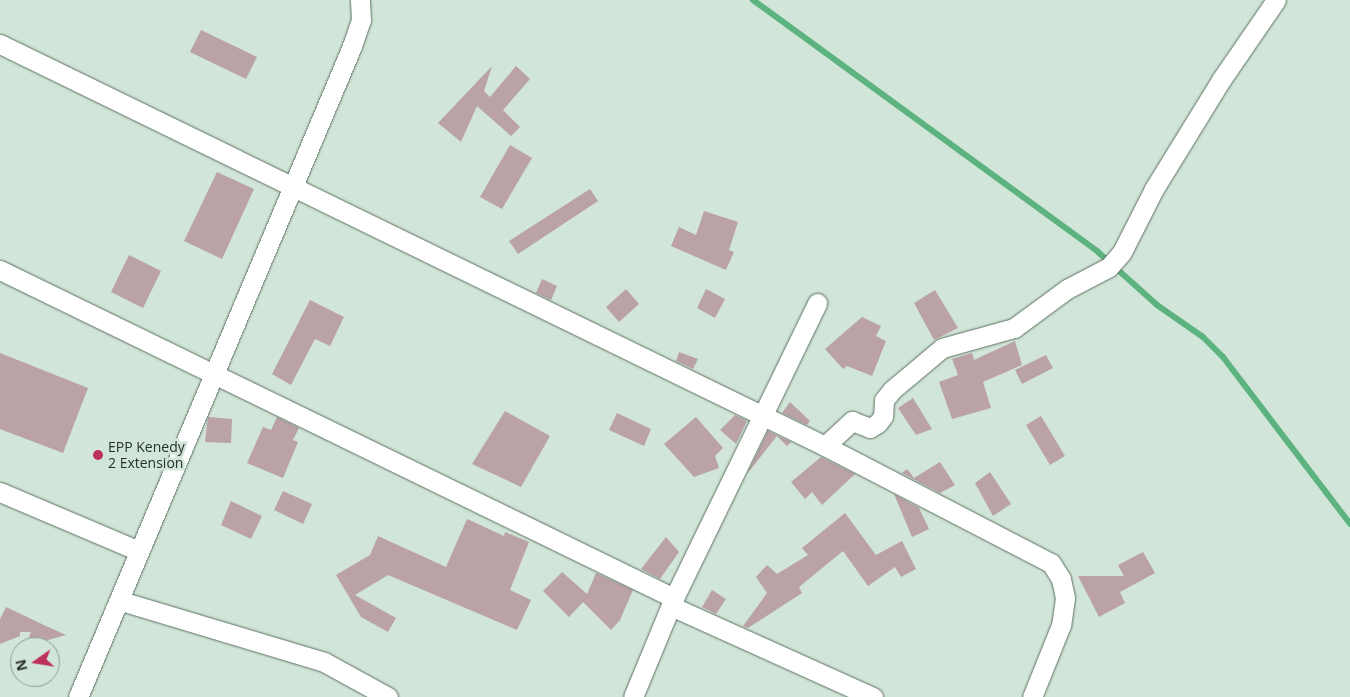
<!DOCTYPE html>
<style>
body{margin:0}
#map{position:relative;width:1350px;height:697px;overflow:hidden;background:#d1e6d8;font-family:"Open Sans",sans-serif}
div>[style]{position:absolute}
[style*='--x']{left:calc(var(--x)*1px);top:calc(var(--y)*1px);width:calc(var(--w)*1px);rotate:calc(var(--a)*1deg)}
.stream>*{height:6px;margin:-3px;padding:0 3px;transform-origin:3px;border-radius:3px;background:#5db380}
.building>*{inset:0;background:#baa2a6}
.roads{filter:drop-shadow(0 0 1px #5d7063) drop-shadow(0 0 1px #5d7063)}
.minor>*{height:19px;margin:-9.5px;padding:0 9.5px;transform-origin:9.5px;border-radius:9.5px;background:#fff}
.dots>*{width:14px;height:14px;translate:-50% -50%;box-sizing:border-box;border:2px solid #d1e6d8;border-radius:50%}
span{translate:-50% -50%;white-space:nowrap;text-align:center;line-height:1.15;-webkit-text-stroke:5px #d1e6d8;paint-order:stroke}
.poi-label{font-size:14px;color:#28302b}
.left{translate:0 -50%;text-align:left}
.north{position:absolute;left:10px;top:637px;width:50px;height:50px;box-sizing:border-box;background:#d1e6d8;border:1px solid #8d9d93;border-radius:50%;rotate:257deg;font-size:14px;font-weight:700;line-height:20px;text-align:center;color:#28302b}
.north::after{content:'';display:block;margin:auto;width:18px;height:22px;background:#be305e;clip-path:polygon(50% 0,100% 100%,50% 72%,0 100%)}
</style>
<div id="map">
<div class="stream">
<i style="--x:753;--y:0;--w:427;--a:36.1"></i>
<i style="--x:1098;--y:252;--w:79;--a:41.9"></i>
<i style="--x:1157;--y:305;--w:56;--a:34.8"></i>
<i style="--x:1203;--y:337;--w:28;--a:45"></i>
<i style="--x:1223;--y:357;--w:210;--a:52.7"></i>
</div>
<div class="building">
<i style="clip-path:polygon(201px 30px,257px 57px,246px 79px,190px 52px)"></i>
<i style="clip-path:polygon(492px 66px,484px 91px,490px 97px,516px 66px,530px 79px,503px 110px,520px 127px,511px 136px,477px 106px,461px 142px,438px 123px)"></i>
<i style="clip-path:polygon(510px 145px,532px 158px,502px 209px,480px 197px)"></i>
<i style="clip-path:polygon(217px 172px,254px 189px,222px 259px,184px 241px)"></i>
<i style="clip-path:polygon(590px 189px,598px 201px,518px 254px,509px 241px)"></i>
<i style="clip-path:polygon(704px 211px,738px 222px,729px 250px,734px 252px,726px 270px,671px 246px,679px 227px,696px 235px)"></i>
<i style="clip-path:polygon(129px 255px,161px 271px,143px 308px,111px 292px)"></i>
<i style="clip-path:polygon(542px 279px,557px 286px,551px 300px,536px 293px)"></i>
<i style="clip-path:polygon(626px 289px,639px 304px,619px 322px,606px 307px)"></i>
<i style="clip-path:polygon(706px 289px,725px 299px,715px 318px,697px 308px)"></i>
<i style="clip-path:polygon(935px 290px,958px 328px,934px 340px,914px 303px)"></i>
<i style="clip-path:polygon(310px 300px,344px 317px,330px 346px,315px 339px,291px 385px,272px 374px)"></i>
<i style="clip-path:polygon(862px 317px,881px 326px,876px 336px,886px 341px,872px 376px,847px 366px,843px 369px,825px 349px)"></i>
<i style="clip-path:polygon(1015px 341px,1022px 365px,983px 382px,991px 408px,952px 419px,939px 382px,958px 375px,952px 359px,972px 353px,974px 360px)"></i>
<i style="clip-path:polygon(679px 352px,698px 359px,693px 369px,676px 361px)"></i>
<i style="clip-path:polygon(0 353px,88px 388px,63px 453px,0 429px)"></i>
<i style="clip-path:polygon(1046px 355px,1053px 368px,1022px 384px,1015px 370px)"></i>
<i style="clip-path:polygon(913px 398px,932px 429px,916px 435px,898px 408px)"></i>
<i style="clip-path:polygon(790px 402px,810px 421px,807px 425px,782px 413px)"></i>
<i style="clip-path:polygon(505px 411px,550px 436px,521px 487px,472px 464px)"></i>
<i style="clip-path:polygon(617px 413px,651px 429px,644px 446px,609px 430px)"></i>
<i style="clip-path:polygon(735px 415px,747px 421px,736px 444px,720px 430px)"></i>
<i style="clip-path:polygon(1041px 416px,1065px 456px,1050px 465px,1026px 425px)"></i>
<i style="clip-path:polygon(208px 417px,232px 419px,231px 443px,205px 442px)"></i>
<i style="clip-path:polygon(277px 417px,299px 428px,293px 440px,298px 442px,283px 478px,247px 463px,263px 427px,271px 430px)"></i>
<i style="clip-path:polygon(696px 417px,723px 448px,715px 456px,719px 468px,694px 477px,664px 444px)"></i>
<i style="clip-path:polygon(768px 431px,791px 442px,787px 446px,777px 436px,747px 474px)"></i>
<i style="clip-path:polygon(821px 457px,855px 474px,822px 505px,812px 492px,805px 499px,791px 482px)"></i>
<i style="clip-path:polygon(940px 462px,955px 485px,940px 493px,902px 473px,907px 469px,914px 478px)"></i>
<i style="clip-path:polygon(990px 472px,1011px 504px,993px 516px,975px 483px)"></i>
<i style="clip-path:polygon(283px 491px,312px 504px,303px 524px,274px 510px)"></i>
<i style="clip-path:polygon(894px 494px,919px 508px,929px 529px,912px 537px)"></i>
<i style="clip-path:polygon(231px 501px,262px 516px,251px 539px,221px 525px)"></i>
<i style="clip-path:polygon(845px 513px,876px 555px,902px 541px,916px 569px,901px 577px,895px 567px,868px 586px,843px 551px,799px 587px,802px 593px,748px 628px,743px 626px,767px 593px,756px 577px,767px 565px,777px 574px,808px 555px,802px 548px)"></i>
<i style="clip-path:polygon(467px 519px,504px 536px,505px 532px,529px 542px,510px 590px,531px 600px,517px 630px,388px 575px,355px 595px,396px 618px,388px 632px,361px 617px,336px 575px,370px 555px,378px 536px,446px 567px)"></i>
<i style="clip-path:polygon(666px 537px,679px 552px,660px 579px,641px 569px)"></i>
<i style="clip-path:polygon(1143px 552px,1155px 573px,1120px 592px,1125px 603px,1099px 617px,1078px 576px,1124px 576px,1118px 565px)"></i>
<i style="clip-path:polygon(562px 572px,587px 594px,596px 573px,633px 590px,620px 620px,611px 630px,583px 602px,569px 617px,543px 591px)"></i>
<i style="clip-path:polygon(712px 590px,726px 599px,716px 614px,702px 607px)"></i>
<i style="clip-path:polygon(6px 607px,46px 626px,66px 635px,48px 640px,46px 645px,29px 637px,31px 632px,20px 632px,20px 636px,0 644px,0 619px)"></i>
</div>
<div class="roads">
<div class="minor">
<i style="--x:0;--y:44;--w:918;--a:25.98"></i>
<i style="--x:825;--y:446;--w:254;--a:27.4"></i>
<i style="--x:1051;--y:563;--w:19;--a:58"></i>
<i style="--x:1061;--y:579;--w:19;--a:78"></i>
<i style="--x:1065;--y:598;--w:27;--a:98"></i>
<i style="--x:1061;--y:625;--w:78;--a:111.9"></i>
<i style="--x:0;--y:270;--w:750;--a:25.95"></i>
<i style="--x:674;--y:598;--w:107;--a:112.5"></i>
<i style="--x:825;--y:446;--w:37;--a:-43"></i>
<i style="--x:852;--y:421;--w:19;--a:21"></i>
<i style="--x:870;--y:428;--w:9;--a:-32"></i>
<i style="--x:878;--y:423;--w:9;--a:-54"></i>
<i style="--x:883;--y:416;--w:16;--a:-86"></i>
<i style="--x:884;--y:400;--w:13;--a:-51"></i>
<i style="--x:892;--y:390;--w:65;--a:-40"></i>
<i style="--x:942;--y:348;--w:75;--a:-15.5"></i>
<i style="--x:1014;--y:328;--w:66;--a:-36.3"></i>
<i style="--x:1067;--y:289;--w:47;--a:-27.6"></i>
<i style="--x:1109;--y:267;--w:20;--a:-49"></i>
<i style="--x:1122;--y:252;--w:71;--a:-63.1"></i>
<i style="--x:1154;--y:189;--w:128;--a:-58.4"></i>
<i style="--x:1221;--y:80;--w:97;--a:-55.5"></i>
<i style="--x:0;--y:492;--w:151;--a:23"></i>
<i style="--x:674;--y:598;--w:328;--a:-64.1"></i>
<i style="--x:121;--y:601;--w:212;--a:16.7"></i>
<i style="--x:324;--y:662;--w:73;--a:28.7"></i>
<i style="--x:671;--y:606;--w:222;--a:24.3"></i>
<i style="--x:78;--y:697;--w:706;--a:-67.17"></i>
<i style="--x:352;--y:46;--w:28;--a:-71"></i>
<i style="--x:361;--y:20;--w:20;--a:-93"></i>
</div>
</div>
<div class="dots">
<i style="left:98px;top:455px;background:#be305e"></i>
</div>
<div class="poi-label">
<span class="left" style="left:108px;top:455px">EPP Kenedy<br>2 Extension</span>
</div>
<div class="north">N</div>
</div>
